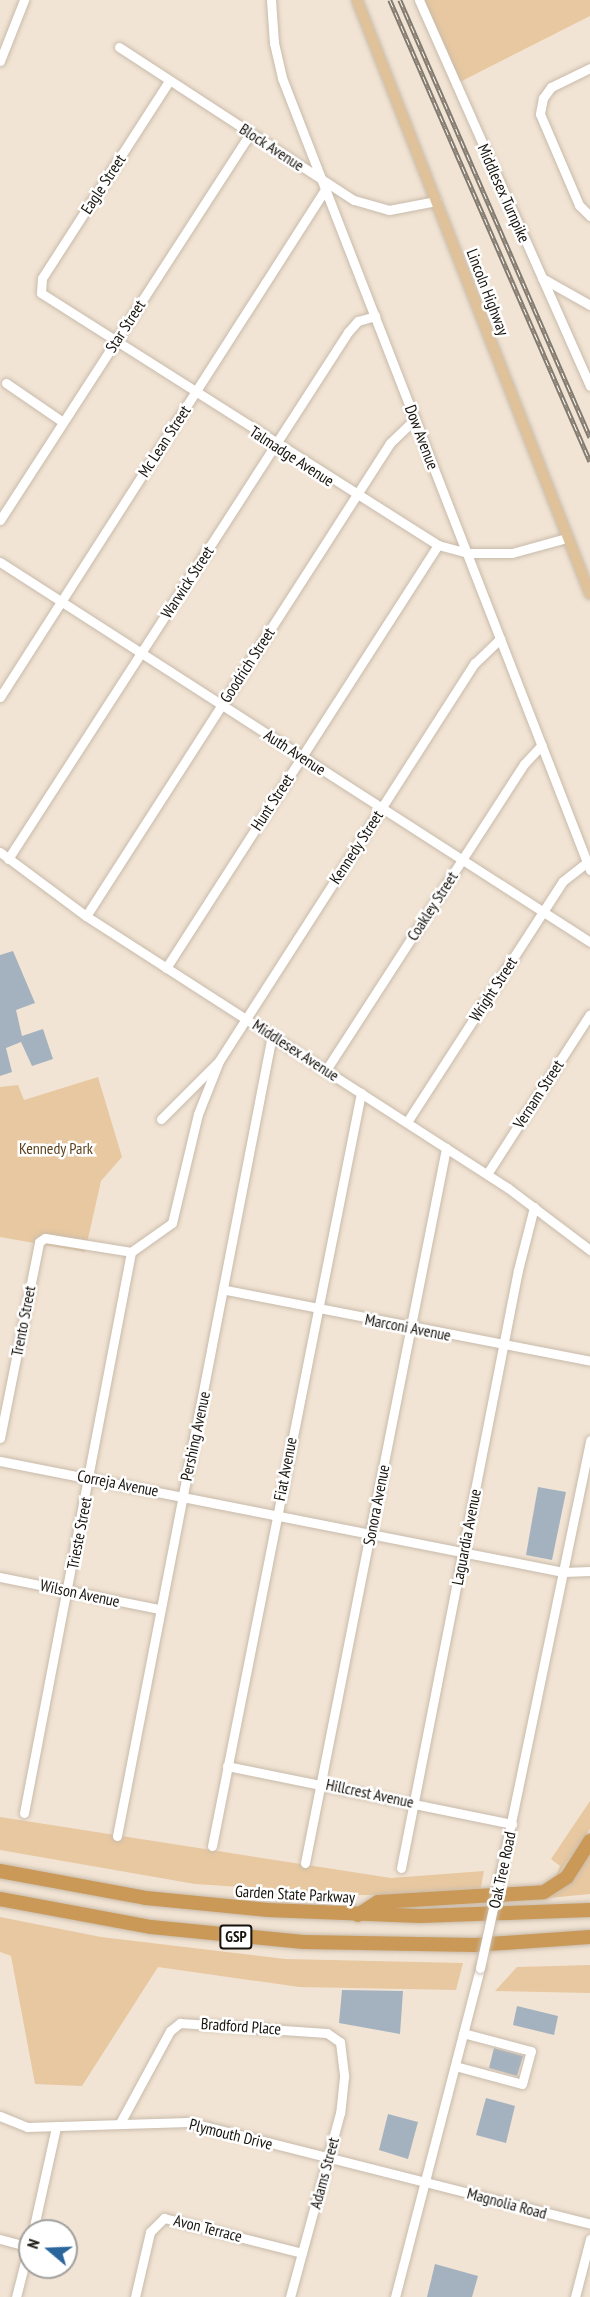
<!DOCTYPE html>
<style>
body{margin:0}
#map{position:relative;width:590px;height:2297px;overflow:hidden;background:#f2e4d4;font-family:"PT Sans Narrow",sans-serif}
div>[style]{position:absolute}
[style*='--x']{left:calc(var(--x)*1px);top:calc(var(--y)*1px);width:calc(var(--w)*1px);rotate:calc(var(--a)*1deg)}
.green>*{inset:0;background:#e7c8a1}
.building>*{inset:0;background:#a4b2c0}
.roads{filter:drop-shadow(0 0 2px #c8bbab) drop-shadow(0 0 2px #c8bbab)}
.minor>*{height:9px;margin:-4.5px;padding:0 4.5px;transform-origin:4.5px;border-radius:4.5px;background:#fff}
.major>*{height:10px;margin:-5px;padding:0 5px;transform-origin:5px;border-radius:5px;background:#dfc29a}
.highway>*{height:14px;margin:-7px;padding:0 7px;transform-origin:7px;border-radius:7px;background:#ca9957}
.rail>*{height:4.5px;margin-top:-2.25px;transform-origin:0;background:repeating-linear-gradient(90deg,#fff 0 7px,#847b70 0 14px);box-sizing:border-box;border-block:2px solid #847b70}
.bridges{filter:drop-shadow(0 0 2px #c8bbab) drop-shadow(0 0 2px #c8bbab)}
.minor-bridge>*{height:9px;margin:-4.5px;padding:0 4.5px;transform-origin:4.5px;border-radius:4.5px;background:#fff}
span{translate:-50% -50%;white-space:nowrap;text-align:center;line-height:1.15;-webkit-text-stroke:5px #fff;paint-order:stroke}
.shield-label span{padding:2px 4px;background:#fff;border:2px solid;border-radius:4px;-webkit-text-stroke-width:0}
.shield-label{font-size:15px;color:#17130d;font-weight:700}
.street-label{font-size:16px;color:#17130d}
.park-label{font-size:16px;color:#5e421c}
.north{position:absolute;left:18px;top:2219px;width:60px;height:60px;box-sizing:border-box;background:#fff;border:2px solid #a2a19e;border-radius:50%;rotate:289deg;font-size:16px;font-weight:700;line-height:24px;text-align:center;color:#17130d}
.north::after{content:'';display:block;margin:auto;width:21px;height:27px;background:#2a659c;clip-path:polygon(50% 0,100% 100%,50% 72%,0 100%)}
</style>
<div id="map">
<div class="green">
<i style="clip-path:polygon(416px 0,590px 0,590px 16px,452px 86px)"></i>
<i style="clip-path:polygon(98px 1077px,122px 1157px,101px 1181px,85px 1252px,0 1237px,0 1087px,18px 1085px,24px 1100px)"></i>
<i style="clip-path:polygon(590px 1801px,590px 1829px,555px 1879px,560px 1866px,551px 1859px)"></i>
<i style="clip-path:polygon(0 1817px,391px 1878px,484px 1871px,479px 1896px,360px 1895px,195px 1884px,0 1850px)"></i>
<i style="clip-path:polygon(590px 1855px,590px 1894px,548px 1898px,572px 1881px)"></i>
<i style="clip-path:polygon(0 1917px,101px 1937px,285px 1959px,463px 1963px,456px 1990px,299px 1987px,158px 1967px,82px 2086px,35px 2084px,11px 1956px,0 1952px)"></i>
<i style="clip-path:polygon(590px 1965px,590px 1993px,495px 1991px,517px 1967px)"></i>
</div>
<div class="building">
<i style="clip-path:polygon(13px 951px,35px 1003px,16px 1010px,22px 1036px,43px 1029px,53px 1059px,32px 1066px,21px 1042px,6px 1048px,12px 1072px,0 1076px,0 955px)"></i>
<i style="clip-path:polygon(538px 1487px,566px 1492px,552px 1560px,526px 1555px)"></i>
<i style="clip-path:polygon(342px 1990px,403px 1991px,400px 2034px,339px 2023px)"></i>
<i style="clip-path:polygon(517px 2006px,558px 2016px,554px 2035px,513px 2025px)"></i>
<i style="clip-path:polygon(494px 2048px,523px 2056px,517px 2076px,489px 2068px)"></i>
<i style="clip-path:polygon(486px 2098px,515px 2106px,506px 2143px,476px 2135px)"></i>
<i style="clip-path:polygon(388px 2114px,418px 2122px,408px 2159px,379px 2150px)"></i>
<i style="clip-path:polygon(435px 2264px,478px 2276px,472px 2297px,427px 2297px)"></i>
</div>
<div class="roads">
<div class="minor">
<i style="--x:271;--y:0;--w:43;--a:86"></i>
<i style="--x:274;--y:43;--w:36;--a:77"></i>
<i style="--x:282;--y:78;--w:850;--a:68.75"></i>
<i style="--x:419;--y:0;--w:422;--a:66.1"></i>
<i style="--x:119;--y:47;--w:280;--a:33.1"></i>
<i style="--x:354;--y:200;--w:36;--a:16"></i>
<i style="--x:389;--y:210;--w:48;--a:-10.8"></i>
<i style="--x:0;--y:61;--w:66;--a:-68.5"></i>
<i style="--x:590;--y:68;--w:43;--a:154"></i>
<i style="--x:551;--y:87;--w:14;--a:126"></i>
<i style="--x:543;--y:98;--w:16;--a:101"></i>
<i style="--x:540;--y:114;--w:99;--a:66.8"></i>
<i style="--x:579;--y:205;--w:16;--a:45"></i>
<i style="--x:169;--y:81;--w:234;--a:122.8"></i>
<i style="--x:42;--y:278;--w:15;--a:94"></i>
<i style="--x:41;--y:293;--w:470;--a:32.4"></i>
<i style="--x:438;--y:545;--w:31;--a:15"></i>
<i style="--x:468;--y:553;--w:44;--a:0"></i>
<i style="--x:512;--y:553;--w:57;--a:-15.3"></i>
<i style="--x:542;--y:278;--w:55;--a:29.4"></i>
<i style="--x:6;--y:383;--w:69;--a:34.4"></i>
<i style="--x:0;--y:520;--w:461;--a:-57.1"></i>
<i style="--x:0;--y:562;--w:702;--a:32.78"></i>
<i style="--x:0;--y:697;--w:608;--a:-57.36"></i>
<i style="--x:0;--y:852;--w:107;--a:36.7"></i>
<i style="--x:86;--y:916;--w:502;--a:32.8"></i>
<i style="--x:508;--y:1188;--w:103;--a:37.1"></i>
<i style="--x:8;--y:859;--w:627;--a:-57.17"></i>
<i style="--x:348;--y:332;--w:15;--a:-48"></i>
<i style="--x:358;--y:321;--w:18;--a:-16"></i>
<i style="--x:86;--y:916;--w:562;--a:-57.27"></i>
<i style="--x:390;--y:443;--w:35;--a:-44"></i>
<i style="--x:166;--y:968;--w:503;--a:-57.26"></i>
<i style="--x:326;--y:1070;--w:364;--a:-57.1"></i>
<i style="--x:524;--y:764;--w:26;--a:-47"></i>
<i style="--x:161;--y:1119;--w:78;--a:-45"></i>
<i style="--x:407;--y:1122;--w:287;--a:-57.1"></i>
<i style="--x:563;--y:881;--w:31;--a:-38"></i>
<i style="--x:487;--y:1174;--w:190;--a:-57.2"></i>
<i style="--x:226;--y:1290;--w:371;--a:11"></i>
<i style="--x:0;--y:1438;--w:200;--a:-78.7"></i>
<i style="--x:39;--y:1242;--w:7;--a:-34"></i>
<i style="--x:45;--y:1238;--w:87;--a:9.2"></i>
<i style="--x:131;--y:1252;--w:50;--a:-35.3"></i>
<i style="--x:172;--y:1223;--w:112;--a:-76.6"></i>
<i style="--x:198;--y:1114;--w:57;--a:-68.4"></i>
<i style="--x:219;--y:1061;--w:473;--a:-57.3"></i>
<i style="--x:475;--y:663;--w:35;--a:-44"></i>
<i style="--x:0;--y:1461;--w:574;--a:11.15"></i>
<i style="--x:563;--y:1572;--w:27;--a:-2"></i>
<i style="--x:0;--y:1577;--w:162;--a:11.4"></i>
<i style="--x:227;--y:1766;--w:291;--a:11.5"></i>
<i style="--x:24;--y:1813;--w:571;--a:-79.2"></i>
<i style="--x:117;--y:1836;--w:816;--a:-79.05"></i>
<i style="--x:212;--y:1846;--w:768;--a:-78.81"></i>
<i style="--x:305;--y:1863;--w:729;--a:-78.84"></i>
<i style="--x:401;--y:1868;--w:609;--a:-78.93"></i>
<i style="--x:518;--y:1270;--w:65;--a:-75.7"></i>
<i style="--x:500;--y:1876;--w:445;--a:-78.3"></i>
<i style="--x:455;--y:2066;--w:69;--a:15"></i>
<i style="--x:522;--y:2084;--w:34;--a:-75"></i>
<i style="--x:531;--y:2051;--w:70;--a:-165.2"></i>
<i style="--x:0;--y:2116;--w:29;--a:22"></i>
<i style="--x:27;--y:2127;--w:161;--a:-1.8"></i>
<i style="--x:188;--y:2122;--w:415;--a:14.2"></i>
<i style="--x:120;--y:2123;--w:105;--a:-61.5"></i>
<i style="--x:170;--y:2031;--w:13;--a:-39"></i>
<i style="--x:180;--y:2023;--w:147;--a:3.9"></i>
<i style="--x:327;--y:2033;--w:16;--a:35"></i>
<i style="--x:340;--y:2042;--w:35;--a:83"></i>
<i style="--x:344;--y:2077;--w:36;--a:96"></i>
<i style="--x:340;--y:2113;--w:191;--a:105.2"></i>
<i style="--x:33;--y:2231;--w:107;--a:-77.5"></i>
<i style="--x:0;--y:2239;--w:30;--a:15"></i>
<i style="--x:16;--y:2297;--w:57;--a:-75.7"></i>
<i style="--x:135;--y:2297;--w:67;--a:-77"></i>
<i style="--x:150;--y:2232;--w:20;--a:-45"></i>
<i style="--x:164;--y:2218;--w:142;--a:14.2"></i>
<i style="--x:395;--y:2297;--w:340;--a:-75.5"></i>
<i style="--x:575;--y:2297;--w:60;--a:-75.5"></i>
</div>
<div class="major">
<i style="--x:357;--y:0;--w:638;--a:68.58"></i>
</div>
<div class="highway">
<i style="--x:0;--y:1871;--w:148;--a:10.5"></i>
<i style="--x:146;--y:1898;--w:123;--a:5.6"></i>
<i style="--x:268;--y:1910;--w:152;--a:2.3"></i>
<i style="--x:420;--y:1916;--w:170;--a:-2"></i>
<i style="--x:0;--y:1899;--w:154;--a:10.5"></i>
<i style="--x:151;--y:1927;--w:153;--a:5.6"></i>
<i style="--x:303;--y:1942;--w:172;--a:1"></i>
<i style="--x:475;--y:1945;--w:115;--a:-4"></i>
<i style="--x:358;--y:1915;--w:24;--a:-33"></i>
<i style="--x:378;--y:1902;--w:166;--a:-3.4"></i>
<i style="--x:544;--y:1892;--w:27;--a:-33"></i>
<i style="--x:567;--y:1877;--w:43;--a:-57.4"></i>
</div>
</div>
<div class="rail">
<i style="--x:390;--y:0;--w:503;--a:66.55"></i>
<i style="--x:400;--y:0;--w:477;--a:66.5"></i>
</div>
<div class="bridges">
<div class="minor-bridge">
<i style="--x:480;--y:1968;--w:94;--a:-77.7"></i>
</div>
</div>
<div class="shield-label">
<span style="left:236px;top:1937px">GSP</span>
</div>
<div class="street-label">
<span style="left:272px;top:147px;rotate:33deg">Block Avenue</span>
<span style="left:103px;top:184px;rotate:-57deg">Eagle Street</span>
<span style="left:504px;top:193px;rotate:66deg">Middlesex Turnpike</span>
<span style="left:488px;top:292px;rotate:69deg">Lincoln Highway</span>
<span style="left:125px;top:326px;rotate:-57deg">Star Street</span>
<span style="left:422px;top:437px;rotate:69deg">Dow Avenue</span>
<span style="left:164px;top:441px;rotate:-57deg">Mc Lean Street</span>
<span style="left:292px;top:456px;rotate:33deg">Talmadge Avenue</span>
<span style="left:187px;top:582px;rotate:-57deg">Warwick Street</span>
<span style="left:247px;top:665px;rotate:-57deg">Goodrich Street</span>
<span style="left:295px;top:752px;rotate:33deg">Auth Avenue</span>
<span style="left:272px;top:802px;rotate:-57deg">Hunt Street</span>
<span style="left:356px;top:847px;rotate:-57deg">Kennedy Street</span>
<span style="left:432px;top:906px;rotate:-57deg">Coakley Street</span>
<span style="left:493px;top:989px;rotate:-57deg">Wright Street</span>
<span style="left:296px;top:1050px;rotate:33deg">Middlesex Avenue</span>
<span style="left:538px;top:1094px;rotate:-57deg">Vernam Street</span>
<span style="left:23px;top:1321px;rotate:-79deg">Trento Street</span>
<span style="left:408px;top:1327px;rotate:11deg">Marconi Avenue</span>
<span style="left:195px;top:1436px;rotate:-78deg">Pershing Avenue</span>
<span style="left:285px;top:1469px;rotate:-79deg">Fiat Avenue</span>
<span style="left:118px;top:1483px;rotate:11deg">Correja Avenue</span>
<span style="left:376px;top:1505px;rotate:-79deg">Sonora Avenue</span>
<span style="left:79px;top:1533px;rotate:-79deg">Trieste Street</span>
<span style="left:466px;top:1537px;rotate:-79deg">Laguardia Avenue</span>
<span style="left:80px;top:1593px;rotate:12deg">Wilson Avenue</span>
<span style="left:370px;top:1793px;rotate:12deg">Hillcrest Avenue</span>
<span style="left:502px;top:1870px;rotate:-78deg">Oak Tree Road</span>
<span style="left:295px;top:1894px;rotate:3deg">Garden State Parkway</span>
<span style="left:241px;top:2026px;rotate:4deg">Bradford Place</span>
<span style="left:231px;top:2134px;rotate:14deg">Plymouth Drive</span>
<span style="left:324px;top:2173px;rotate:-75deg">Adams Street</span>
<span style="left:507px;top:2203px;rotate:15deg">Magnolia Road</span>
<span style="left:208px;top:2228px;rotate:14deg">Avon Terrace</span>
</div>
<div class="park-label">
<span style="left:56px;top:1148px">Kennedy Park</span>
</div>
<div class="north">N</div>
</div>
